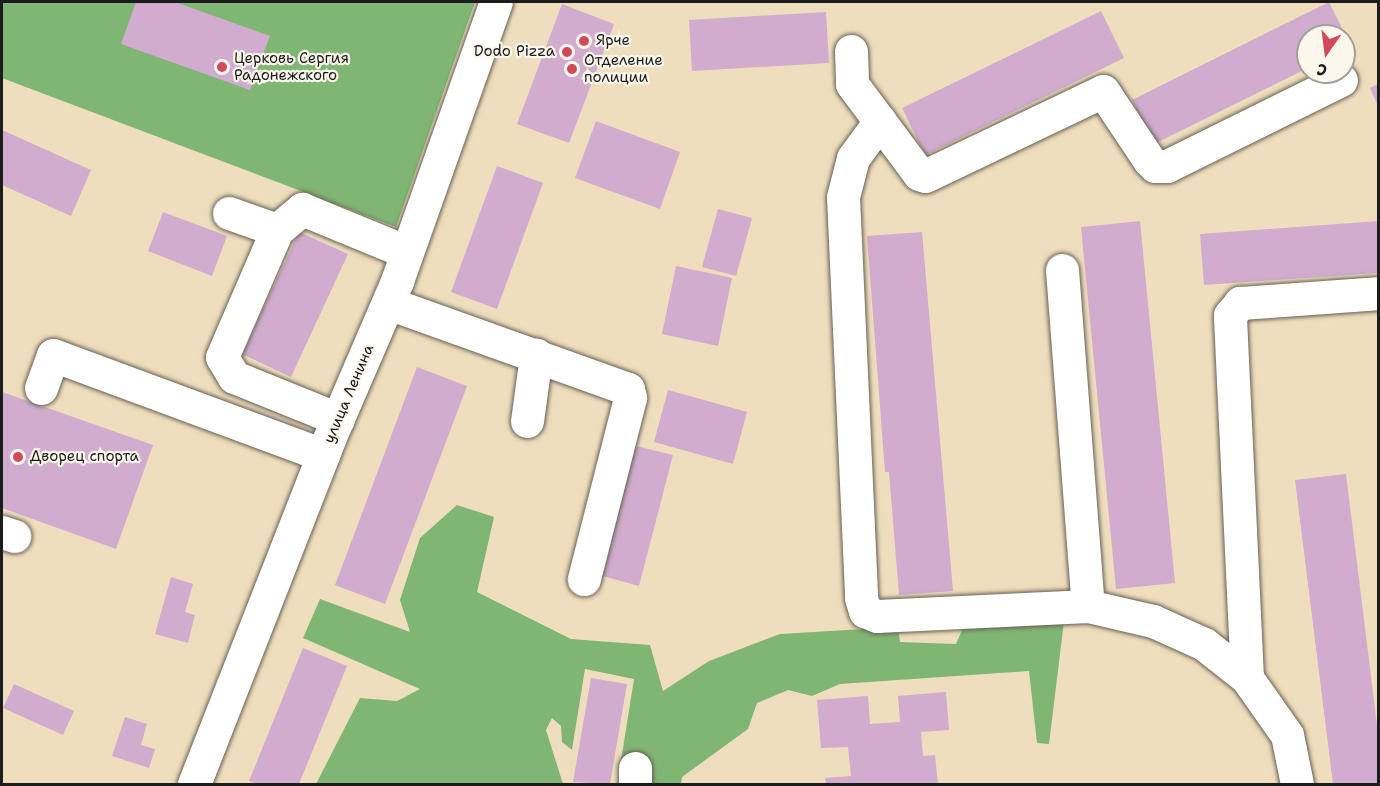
<!DOCTYPE html>
<meta charset="utf-8">
<style>
body{margin:0}
#map{position:relative;width:1380px;height:786px;overflow:hidden;background:#efdebd;font-family:"Shantell Sans",sans-serif}
div>[style]{position:absolute}
[style*='--x']{left:calc(var(--x)*1px);top:calc(var(--y)*1px);width:calc(var(--w)*1px);rotate:calc(var(--a)*1deg)}
.forest>*{inset:0;background:#80b673}
.building>*{inset:0;background:#d1acce}
.roads{filter:drop-shadow(0 0 2px #666054) drop-shadow(0 0 2px #666054)}
.minor>*{height:33px;margin:-16.5px;padding:0 16.5px;transform-origin:16.5px;border-radius:16.5px;background:#fff}
.major>*{height:33px;margin:-16.5px;padding:0 16.5px;transform-origin:16.5px;border-radius:16.5px;background:#fff}
.dots>*{width:16px;height:16px;translate:-50% -50%;box-sizing:border-box;border:3px solid #fbf7ec;border-radius:50%}
span{translate:-50% -50%;white-space:nowrap;text-align:center;line-height:1.15;-webkit-text-stroke:4.5px #fbf7ec;paint-order:stroke}
.poi-label{font-size:15px;color:#1c1c1c}
.left{translate:0 -50%;text-align:left}
.right{translate:-100% -50%;text-align:right}
.street-label{font-size:15px;color:#1c1c1c}
.frame{position:absolute;inset:0;border:3px solid #1c1c1c;pointer-events:none}
.north{position:absolute;left:1296px;top:24px;width:60px;height:60px;box-sizing:border-box;background:#fbf7ec;border:2px solid #a29f99;border-radius:50%;rotate:194deg;font-size:16px;font-weight:700;line-height:24px;text-align:center;color:#1c1c1c}
.north::after{content:'';display:block;margin:auto;width:21px;height:27px;background:#d1495b;clip-path:polygon(50% 0,100% 100%,50% 72%,0 100%)}
</style>
<div id="map">
<div class="forest">
<i style="clip-path:polygon(2px 2px,475px 2px,396px 227px,2px 78px)"></i>
<i style="clip-path:polygon(457px 505px,494px 517px,477px 592px,571px 639px,650px 645px,663px 691px,709px 661px,780px 634px,898px 627px,900px 642px,956px 644px,965px 623px,1065px 613px,1049px 744px,1037px 743px,1029px 671px,840px 684px,812px 696px,788px 690px,757px 703px,748px 729px,682px 777px,681px 784px,644px 784px,620px 767px,634px 679px,585px 669px,572px 750px,562px 742px,561px 726px,552px 718px,546px 730px,563px 784px,316px 784px,360px 698px,397px 701px,420px 689px,303px 638px,320px 599px,410px 632px,400px 600px,420px 538px)"></i>
</div>
<div class="building">
<i style="clip-path:polygon(136px 2px,175px 2px,270px 36px,250px 90px,121px 44px)"></i>
<i style="clip-path:polygon(1329px 2px,1351px 46px,1344px 50px,1344px 36px,1308px 36px,1308px 68px,1154px 144px,1132px 100px)"></i>
<i style="clip-path:polygon(562px 4px,614px 24px,569px 143px,517px 124px)"></i>
<i style="clip-path:polygon(1101px 11px,1124px 58px,925px 155px,902px 108px)"></i>
<i style="clip-path:polygon(826px 12px,829px 63px,692px 71px,689px 20px)"></i>
<i style="clip-path:polygon(1378px 84px,1378px 106px,1370px 88px)"></i>
<i style="clip-path:polygon(596px 121px,680px 152px,660px 209px,575px 178px)"></i>
<i style="clip-path:polygon(2px 130px,91px 170px,71px 216px,2px 185px)"></i>
<i style="clip-path:polygon(497px 166px,543px 183px,497px 309px,451px 292px)"></i>
<i style="clip-path:polygon(718px 209px,752px 218px,736px 276px,702px 267px)"></i>
<i style="clip-path:polygon(163px 212px,227px 236px,212px 276px,148px 251px)"></i>
<i style="clip-path:polygon(1140px 221px,1175px 583px,1116px 589px,1081px 227px)"></i>
<i style="clip-path:polygon(1378px 221px,1378px 273px,1204px 285px,1200px 234px)"></i>
<i style="clip-path:polygon(299px 232px,348px 254px,291px 377px,242px 354px)"></i>
<i style="clip-path:polygon(922px 232px,953px 591px,899px 595px,889px 472px,885px 472px,867px 236px)"></i>
<i style="clip-path:polygon(676px 266px,732px 278px,718px 346px,662px 334px)"></i>
<i style="clip-path:polygon(417px 367px,467px 386px,385px 604px,335px 585px)"></i>
<i style="clip-path:polygon(668px 390px,747px 412px,733px 464px,654px 442px)"></i>
<i style="clip-path:polygon(2px 392px,153px 445px,116px 549px,2px 508px)"></i>
<i style="clip-path:polygon(632px 445px,673px 455px,639px 586px,599px 575px)"></i>
<i style="clip-path:polygon(1346px 474px,1378px 733px,1378px 784px,1333px 784px,1295px 480px)"></i>
<i style="clip-path:polygon(171px 577px,193px 584px,185px 612px,195px 615px,188px 643px,155px 634px)"></i>
<i style="clip-path:polygon(303px 648px,347px 666px,299px 784px,258px 784px,249px 781px)"></i>
<i style="clip-path:polygon(591px 678px,627px 684px,610px 784px,573px 782px)"></i>
<i style="clip-path:polygon(14px 684px,74px 711px,63px 735px,3px 708px)"></i>
<i style="clip-path:polygon(946px 692px,949px 730px,921px 732px,923px 756px,935px 755px,938px 784px,826px 784px,825px 778px,851px 776px,848px 747px,821px 748px,817px 700px,868px 696px,870px 724px,900px 722px,898px 696px)"></i>
<i style="clip-path:polygon(125px 717px,147px 724px,141px 745px,155px 749px,149px 768px,112px 756px)"></i>
</div>
<div class="roads">
<div class="minor">
<i style="--x:851;--y:51;--w:33;--a:88"></i>
<i style="--x:852;--y:84;--w:112;--a:53.3"></i>
<i style="--x:919;--y:174;--w:6;--a:18"></i>
<i style="--x:925;--y:176;--w:197;--a:-25.5"></i>
<i style="--x:1103;--y:91;--w:83;--a:56.3"></i>
<i style="--x:1149;--y:160;--w:8;--a:45"></i>
<i style="--x:1155;--y:166;--w:12;--a:0"></i>
<i style="--x:1167;--y:166;--w:194;--a:-26.3"></i>
<i style="--x:880;--y:121;--w:46;--a:126.1"></i>
<i style="--x:853;--y:158;--w:40;--a:104.4"></i>
<i style="--x:843;--y:197;--w:401;--a:87.4"></i>
<i style="--x:861;--y:598;--w:14;--a:73"></i>
<i style="--x:865;--y:611;--w:13;--a:23"></i>
<i style="--x:877;--y:616;--w:211;--a:-2.7"></i>
<i style="--x:1088;--y:606;--w:67;--a:13"></i>
<i style="--x:1153;--y:621;--w:56;--a:24.3"></i>
<i style="--x:1204;--y:644;--w:55;--a:38.3"></i>
<i style="--x:229;--y:213;--w:51;--a:19.5"></i>
<i style="--x:1062;--y:270;--w:337;--a:85.6"></i>
<i style="--x:388;--y:303;--w:255;--a:19.7"></i>
<i style="--x:628;--y:389;--w:9;--a:77"></i>
<i style="--x:630;--y:398;--w:187;--a:104.3"></i>
<i style="--x:41;--y:388;--w:35;--a:-70"></i>
<i style="--x:53;--y:355;--w:288;--a:20.3"></i>
<i style="--x:338;--y:419;--w:112;--a:-158"></i>
<i style="--x:234;--y:377;--w:23;--a:-121"></i>
<i style="--x:222;--y:357;--w:138;--a:-66.6"></i>
<i style="--x:277;--y:230;--w:33;--a:-40"></i>
<i style="--x:302;--y:209;--w:113;--a:22.3"></i>
<i style="--x:527;--y:421;--w:67;--a:-82.2"></i>
<i style="--x:2;--y:532;--w:13;--a:18"></i>
<i style="--x:635;--y:784;--w:16;--a:-90"></i>
<i style="--x:1297;--y:784;--w:50;--a:-101.5"></i>
<i style="--x:1287;--y:735;--w:70;--a:-125.1"></i>
<i style="--x:1247;--y:678;--w:363;--a:-92.7"></i>
<i style="--x:1230;--y:315;--w:16;--a:-50"></i>
<i style="--x:1240;--y:303;--w:138;--a:-4.1"></i>
</div>
<div class="major">
<i style="--x:194;--y:784;--w:370;--a:-68.6"></i>
<i style="--x:329;--y:439;--w:172;--a:-66.7"></i>
<i style="--x:397;--y:281;--w:296;--a:-70.5"></i>
</div>
</div>
<div class="dots">
<i style="left:584px;top:41px;background:#d1495b"></i>
<i style="left:567px;top:52px;background:#d1495b"></i>
<i style="left:222px;top:67px;background:#d1495b"></i>
<i style="left:572px;top:69px;background:#d1495b"></i>
<i style="left:18px;top:457px;background:#d1495b"></i>
</div>
<div class="poi-label">
<span class="left" style="left:596px;top:41px">Ярче</span>
<span class="right" style="left:555px;top:52px">Dodo Pizza</span>
<span class="left" style="left:234px;top:67px">Церковь Сергия<br>Радонежского</span>
<span class="left" style="left:584px;top:69px">Отделение<br>полиции</span>
<span class="left" style="left:30px;top:457px">Дворец спорта</span>
</div>
<div class="street-label">
<span style="left:349px;top:394px;rotate:-67deg">улица Ленина</span>
</div>
<div class="frame"></div>
<div class="north">С</div>
</div>
